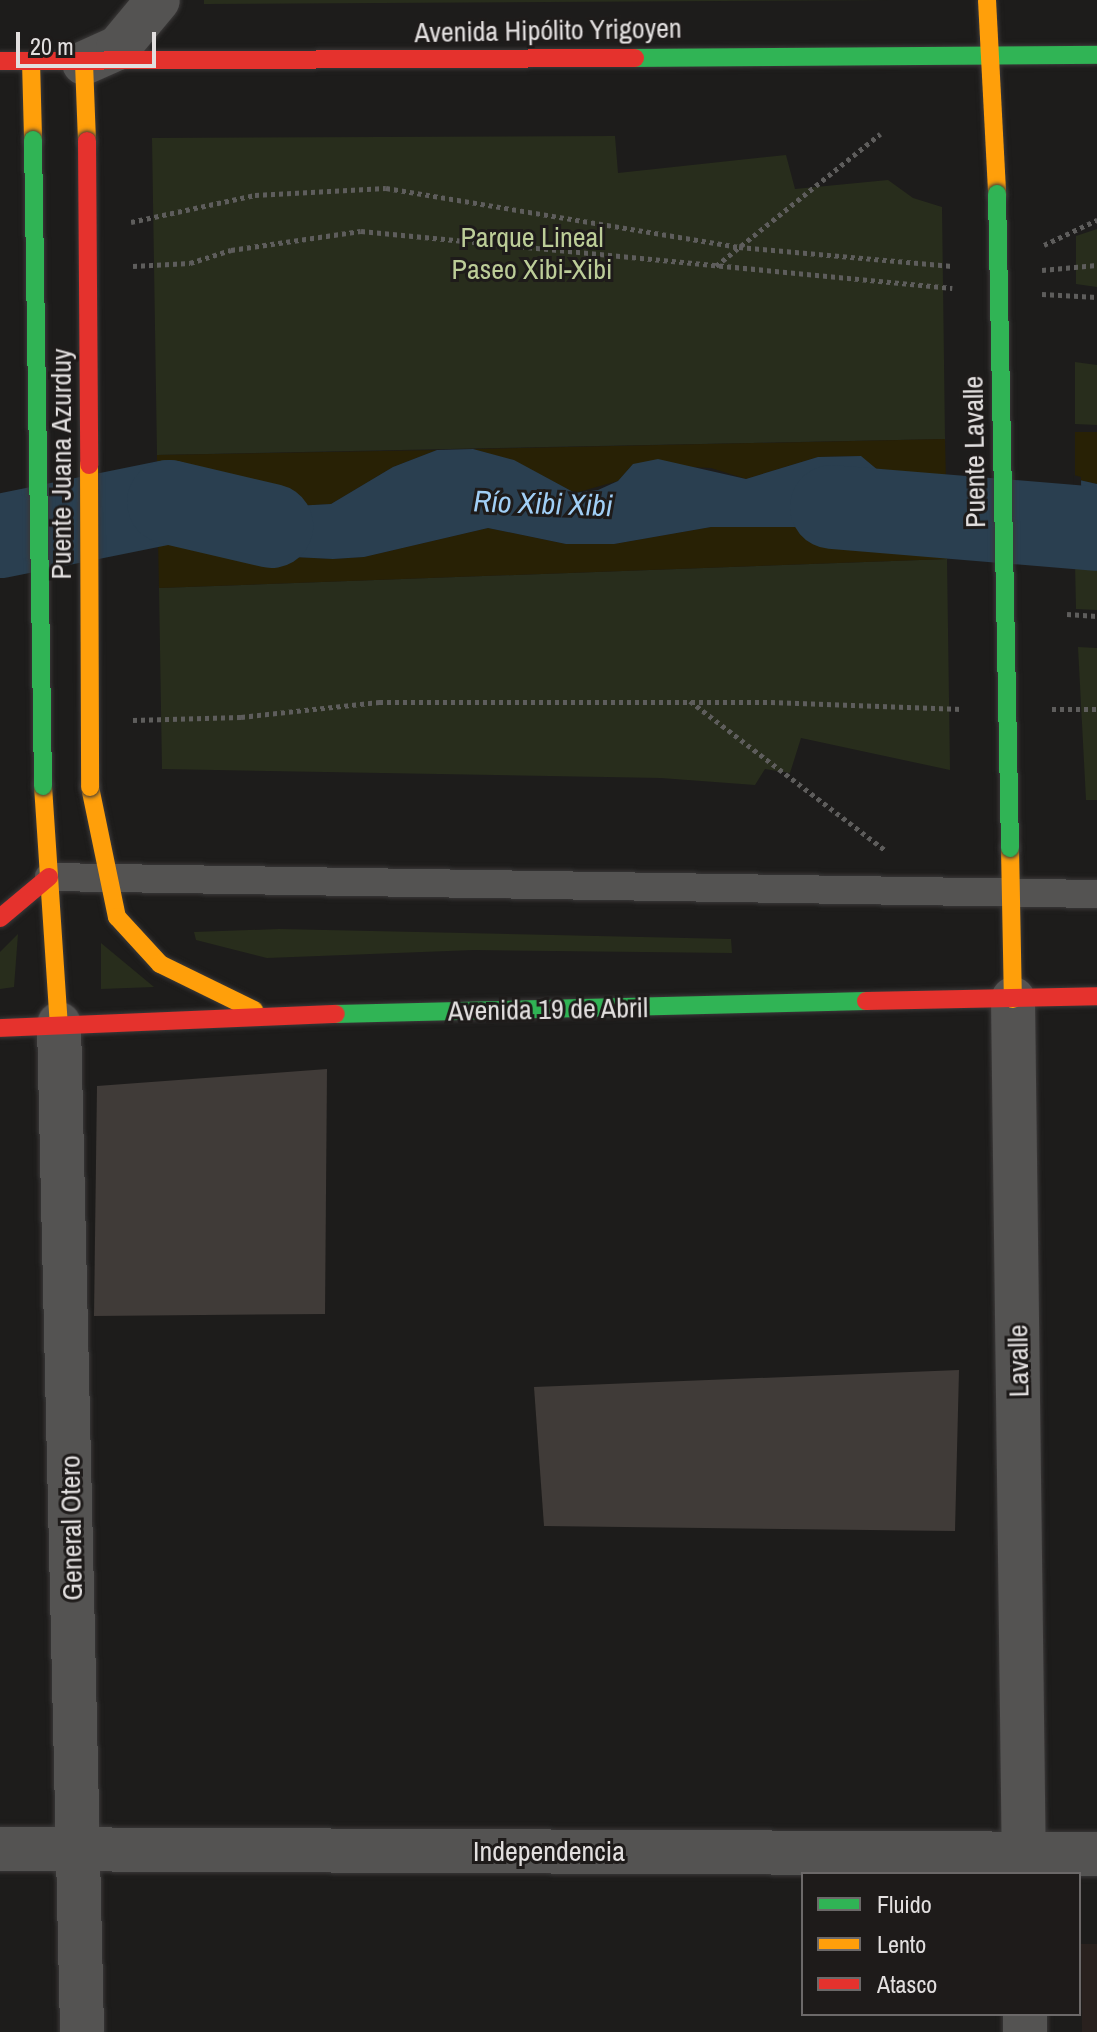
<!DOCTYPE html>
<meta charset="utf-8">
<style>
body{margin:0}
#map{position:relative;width:1097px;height:2032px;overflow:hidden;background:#1d1c1b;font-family:"Archivo Narrow",sans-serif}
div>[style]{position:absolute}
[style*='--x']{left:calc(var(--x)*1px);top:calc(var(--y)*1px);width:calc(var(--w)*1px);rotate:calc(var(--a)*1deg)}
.built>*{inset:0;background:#29211e}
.green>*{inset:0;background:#282d1c}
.sand>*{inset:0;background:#282105}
.water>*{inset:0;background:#2a3f50}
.pier>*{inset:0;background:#1d1c1b}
.river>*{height:84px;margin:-42px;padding:0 42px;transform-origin:42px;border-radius:42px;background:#2a3f50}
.building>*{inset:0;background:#403b38}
.path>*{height:5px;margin-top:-2.5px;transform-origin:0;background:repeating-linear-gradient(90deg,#5e5d5c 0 4px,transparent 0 8px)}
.roads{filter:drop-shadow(0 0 2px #3b3939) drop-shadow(0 0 2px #3b3939)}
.lane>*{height:28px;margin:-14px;padding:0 14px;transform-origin:14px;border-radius:14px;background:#545352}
.street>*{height:44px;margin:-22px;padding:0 22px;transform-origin:22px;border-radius:22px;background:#545352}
.fast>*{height:18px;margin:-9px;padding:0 9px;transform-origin:9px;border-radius:9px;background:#30b455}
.slow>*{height:18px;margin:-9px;padding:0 9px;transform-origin:9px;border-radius:9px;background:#ff9f0a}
.jam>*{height:18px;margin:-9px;padding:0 9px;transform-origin:9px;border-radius:9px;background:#e5322d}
.bridges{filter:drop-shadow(0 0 2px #3b3939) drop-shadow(0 0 2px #3b3939)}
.fast-bridge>*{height:18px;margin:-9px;padding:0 9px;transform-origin:9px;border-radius:9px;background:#30b455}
.slow-bridge>*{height:18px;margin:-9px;padding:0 9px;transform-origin:9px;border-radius:9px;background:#ff9f0a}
.jam-bridge>*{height:18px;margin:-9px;padding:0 9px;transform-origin:9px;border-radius:9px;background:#e5322d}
span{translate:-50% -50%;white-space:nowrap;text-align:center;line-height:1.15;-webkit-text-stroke:6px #1e1b1a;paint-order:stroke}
.street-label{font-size:28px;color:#e2dfdf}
.park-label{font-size:28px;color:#bccd98}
.water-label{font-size:30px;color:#a1cff6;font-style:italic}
.legend{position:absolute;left:801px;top:1872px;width:280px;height:144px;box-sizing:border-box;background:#1e1b1a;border:2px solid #6c6969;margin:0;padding:10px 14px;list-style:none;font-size:24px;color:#e2dfdf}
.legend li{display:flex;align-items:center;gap:16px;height:40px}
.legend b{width:40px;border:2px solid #6c6969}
.scale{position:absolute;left:16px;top:32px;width:140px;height:36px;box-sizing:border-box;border:4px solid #e2dfdf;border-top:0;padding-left:10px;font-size:24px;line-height:28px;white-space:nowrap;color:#e2dfdf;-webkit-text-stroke:6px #1e1b1a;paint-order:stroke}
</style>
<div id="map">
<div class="built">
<i style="clip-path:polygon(1081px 1944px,1097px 1944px,1097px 2032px,1082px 2032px)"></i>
</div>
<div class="green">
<i style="clip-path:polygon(204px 0,894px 0,204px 4px)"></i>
<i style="clip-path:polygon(615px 136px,618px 173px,786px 155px,795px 189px,888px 180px,913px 198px,942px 207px,945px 439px,157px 455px,152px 138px)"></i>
<i style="clip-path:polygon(1097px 229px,1097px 287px,1076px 284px,1076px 236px)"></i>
<i style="clip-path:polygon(1075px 362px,1097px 365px,1097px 425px,1075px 424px)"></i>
<i style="clip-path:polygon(947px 559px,950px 770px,801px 738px,790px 773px,765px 769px,755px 785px,661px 778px,162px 769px,159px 588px)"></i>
<i style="clip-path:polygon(1075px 562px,1097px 562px,1097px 610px,1076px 609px)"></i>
<i style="clip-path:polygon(1078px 647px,1097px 648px,1097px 800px,1086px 800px)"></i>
<i style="clip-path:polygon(279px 929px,731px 939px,732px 953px,474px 950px,267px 958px,196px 940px,194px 932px)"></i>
<i style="clip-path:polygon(18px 934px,14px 987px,0 989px,0 952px)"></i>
<i style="clip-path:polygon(101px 943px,154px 987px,101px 989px)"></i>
</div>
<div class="sand">
<i style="clip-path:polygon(1075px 432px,1097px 432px,1097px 484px,1075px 479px)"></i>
<i style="clip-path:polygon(945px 439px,946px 482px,879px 471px,860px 456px,818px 457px,746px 479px,711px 468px,633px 464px,618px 481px,575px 493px,514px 461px,473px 449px)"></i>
<i style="clip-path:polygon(437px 450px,393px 467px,331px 504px,295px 506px,242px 485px,157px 470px,157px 455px)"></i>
<i style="clip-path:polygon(711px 527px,858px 527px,947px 537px,947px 559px,159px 588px,158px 538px,195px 531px,274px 556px,333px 559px,364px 557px,488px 528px,566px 544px,614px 544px)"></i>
</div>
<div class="water">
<i style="clip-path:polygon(473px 449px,514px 460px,575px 493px,598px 490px,618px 481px,633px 464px,658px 459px,746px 479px,818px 457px,861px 456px,879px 471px,946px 482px,947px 537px,858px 527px,711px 527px,614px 544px,566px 544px,488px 528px,364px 557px,333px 559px,274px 556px,195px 531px,158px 538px,157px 470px,238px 483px,295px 506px,331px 504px,393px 467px,437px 450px)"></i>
<i style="clip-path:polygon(1075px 479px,1097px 484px,1097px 555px,1074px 554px)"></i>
</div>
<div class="pier">
<i style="clip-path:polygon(1074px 475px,1081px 477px,1082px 558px,1070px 555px)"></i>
</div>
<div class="river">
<i style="--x:832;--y:507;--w:266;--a:4.7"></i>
<i style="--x:0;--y:536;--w:172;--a:-11.4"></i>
<i style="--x:169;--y:502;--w:105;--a:13.2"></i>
</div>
<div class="building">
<i style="clip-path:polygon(327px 1069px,325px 1314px,94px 1316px,97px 1086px)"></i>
<i style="clip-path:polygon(959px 1370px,955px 1531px,544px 1526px,534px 1387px)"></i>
</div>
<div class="path">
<i style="--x:131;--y:222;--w:127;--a:-12.3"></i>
<i style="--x:255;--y:195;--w:131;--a:-3.1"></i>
<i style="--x:386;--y:188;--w:358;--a:9.5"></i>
<i style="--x:739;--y:247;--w:214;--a:5.1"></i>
<i style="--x:1044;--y:245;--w:59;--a:-25.3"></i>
<i style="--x:133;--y:266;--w:57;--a:-3"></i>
<i style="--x:190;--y:263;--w:43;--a:-17.6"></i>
<i style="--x:231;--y:250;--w:131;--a:-8.3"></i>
<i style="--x:361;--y:231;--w:594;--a:5.51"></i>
<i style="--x:716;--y:266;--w:211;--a:-38.8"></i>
<i style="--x:1042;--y:270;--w:55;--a:-5.2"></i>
<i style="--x:1042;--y:294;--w:55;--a:3.1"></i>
<i style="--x:1067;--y:614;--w:30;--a:4"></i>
<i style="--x:690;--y:701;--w:245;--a:37.4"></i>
<i style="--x:1052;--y:709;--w:45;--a:0"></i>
<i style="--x:133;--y:720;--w:108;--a:-1.6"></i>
<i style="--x:241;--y:717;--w:139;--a:-6.2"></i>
<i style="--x:379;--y:702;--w:392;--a:0"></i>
<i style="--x:771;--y:702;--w:191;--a:2.1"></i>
</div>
<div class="roads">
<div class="lane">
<i style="--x:49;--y:877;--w:1048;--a:0.93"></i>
</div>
<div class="street">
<i style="--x:84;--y:63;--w:37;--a:-24"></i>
<i style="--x:118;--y:48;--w:62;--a:-50.2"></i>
<i style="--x:1013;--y:999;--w:875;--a:89.28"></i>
<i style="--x:59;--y:1024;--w:1008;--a:88.69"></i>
<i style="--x:0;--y:1849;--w:1097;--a:0.26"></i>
<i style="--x:1025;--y:2014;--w:18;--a:90"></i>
</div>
<div class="fast">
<i style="--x:635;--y:58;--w:462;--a:-0.4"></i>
<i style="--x:336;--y:1014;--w:530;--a:-1.41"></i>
</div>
<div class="slow">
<i style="--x:987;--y:0;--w:194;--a:87"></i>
<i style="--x:31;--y:61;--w:79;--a:88.5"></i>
<i style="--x:84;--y:63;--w:78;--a:87.8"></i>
<i style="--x:43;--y:786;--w:239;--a:86.2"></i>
<i style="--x:90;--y:787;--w:133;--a:78.3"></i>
<i style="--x:117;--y:917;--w:64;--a:47.5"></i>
<i style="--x:160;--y:964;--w:105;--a:26.1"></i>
<i style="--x:1010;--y:848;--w:151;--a:88.9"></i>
</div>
<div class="jam">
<i style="--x:0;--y:61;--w:635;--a:-0.27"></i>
<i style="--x:0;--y:918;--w:64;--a:-39.9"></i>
<i style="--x:866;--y:1001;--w:231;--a:-1.2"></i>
<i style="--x:0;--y:1028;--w:336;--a:-2.4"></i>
</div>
</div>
<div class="bridges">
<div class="fast-bridge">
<i style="--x:33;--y:140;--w:646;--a:89.11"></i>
<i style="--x:997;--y:194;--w:654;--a:88.86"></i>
</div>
<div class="slow-bridge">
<i style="--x:89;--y:465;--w:322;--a:89.8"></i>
</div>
<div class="jam-bridge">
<i style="--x:87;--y:141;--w:324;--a:89.6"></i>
</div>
</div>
<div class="street-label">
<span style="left:548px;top:30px;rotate:-1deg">Avenida Hipólito Yrigoyen</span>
<span style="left:974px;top:452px;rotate:-91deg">Puente Lavalle</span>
<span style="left:61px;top:464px;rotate:-90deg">Puente Juana Azurduy</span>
<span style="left:548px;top:1009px;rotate:-1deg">Avenida 19 de Abril</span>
<span style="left:1018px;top:1361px;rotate:-91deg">Lavalle</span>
<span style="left:71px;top:1528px;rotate:-91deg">General Otero</span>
<span style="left:549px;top:1851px">Independencia</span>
</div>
<div class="park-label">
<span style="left:532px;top:253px">Parque Lineal<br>Paseo Xibi-Xibi</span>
</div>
<div class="water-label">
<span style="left:543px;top:503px;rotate:2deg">Río Xibi Xibi</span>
</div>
<ul class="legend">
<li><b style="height:10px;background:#30b455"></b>Fluido</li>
<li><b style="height:10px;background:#ff9f0a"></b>Lento</li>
<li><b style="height:10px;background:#e5322d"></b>Atasco</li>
</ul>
<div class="scale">20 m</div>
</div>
